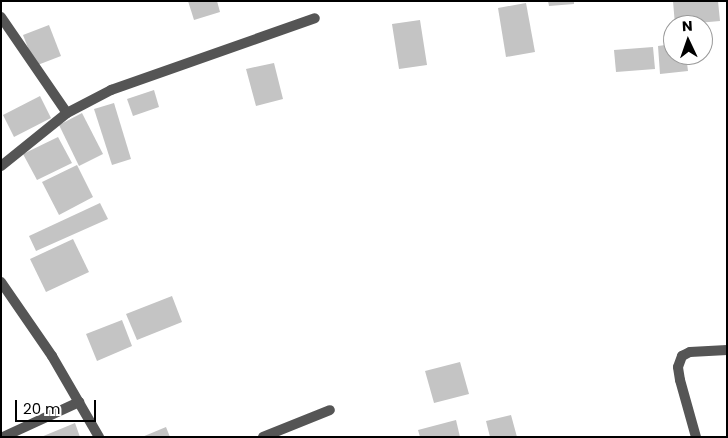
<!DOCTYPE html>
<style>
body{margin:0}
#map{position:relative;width:728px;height:438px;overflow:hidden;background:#fff;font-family:Poppins,sans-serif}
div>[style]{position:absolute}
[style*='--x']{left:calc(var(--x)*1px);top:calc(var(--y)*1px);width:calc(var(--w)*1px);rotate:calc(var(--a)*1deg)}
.building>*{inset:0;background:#c4c4c4}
.minor>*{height:10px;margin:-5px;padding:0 5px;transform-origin:5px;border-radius:5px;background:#555}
.tertiary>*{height:10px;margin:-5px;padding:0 5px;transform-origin:5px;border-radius:5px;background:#555}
span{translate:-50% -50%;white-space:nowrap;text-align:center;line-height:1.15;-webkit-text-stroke:4.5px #fff;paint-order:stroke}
.frame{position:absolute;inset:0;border:2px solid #000;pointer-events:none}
.north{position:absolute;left:663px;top:15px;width:50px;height:50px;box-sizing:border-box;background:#fff;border:1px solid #999;border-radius:50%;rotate:357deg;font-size:14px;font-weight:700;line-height:20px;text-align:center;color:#000}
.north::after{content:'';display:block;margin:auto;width:18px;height:22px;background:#000;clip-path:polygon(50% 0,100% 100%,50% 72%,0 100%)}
.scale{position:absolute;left:15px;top:400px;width:81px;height:22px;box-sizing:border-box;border:2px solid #000;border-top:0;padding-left:6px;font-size:15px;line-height:18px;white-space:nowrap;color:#000;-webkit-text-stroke:4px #fff;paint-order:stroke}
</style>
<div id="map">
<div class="building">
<i style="clip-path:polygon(188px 1px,217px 1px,220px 12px,194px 20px)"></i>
<i style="clip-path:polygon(548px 1px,574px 1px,574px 4px,549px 6px)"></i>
<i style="clip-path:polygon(673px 1px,718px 1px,720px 21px,675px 25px)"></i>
<i style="clip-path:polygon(526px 3px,535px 52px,506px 57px,498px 8px)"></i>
<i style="clip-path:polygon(420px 20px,427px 65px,399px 69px,392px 24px)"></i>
<i style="clip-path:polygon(49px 25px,61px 56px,35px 66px,23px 35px)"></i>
<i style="clip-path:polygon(673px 44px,673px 55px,686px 55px,688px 71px,660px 74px,658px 46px)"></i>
<i style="clip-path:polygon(653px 47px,655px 69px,616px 72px,614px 50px)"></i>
<i style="clip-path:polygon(274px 63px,283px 99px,256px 106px,246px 69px)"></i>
<i style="clip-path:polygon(154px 90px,159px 107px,133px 116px,127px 99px)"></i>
<i style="clip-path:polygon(40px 96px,51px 118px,14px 137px,3px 115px)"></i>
<i style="clip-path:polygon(114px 103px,131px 159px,112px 165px,94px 109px)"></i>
<i style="clip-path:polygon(82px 113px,103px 154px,79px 166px,59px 125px)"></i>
<i style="clip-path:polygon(58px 137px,72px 163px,37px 180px,23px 154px)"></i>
<i style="clip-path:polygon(77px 165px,93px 197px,59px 215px,42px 182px)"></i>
<i style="clip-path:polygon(100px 203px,108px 219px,36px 251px,29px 236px)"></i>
<i style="clip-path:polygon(73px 239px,89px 272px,46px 292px,30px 259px)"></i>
<i style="clip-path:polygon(172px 296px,182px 322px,137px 340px,126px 314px)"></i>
<i style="clip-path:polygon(122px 320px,132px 346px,97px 361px,86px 334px)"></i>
<i style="clip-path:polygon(460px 362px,469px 394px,434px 403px,425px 371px)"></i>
<i style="clip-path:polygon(511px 415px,517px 437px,490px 437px,486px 421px)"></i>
<i style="clip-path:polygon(456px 420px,460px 437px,420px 437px,418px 430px)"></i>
<i style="clip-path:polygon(75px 423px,80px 437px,41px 437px)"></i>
<i style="clip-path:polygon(166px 427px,170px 437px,142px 437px)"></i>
</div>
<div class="minor">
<i style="--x:1;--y:17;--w:116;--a:55.5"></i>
<i style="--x:1;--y:166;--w:85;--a:-38.8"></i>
<i style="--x:67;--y:113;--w:50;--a:-27.6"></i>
<i style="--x:111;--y:90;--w:216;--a:-19.4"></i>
<i style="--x:3;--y:437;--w:84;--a:-24.7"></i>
<i style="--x:263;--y:437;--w:72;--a:-21.9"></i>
<i style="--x:696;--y:437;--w:59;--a:-105.7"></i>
<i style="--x:680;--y:380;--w:13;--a:-99"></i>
<i style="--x:678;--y:367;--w:12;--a:-70"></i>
<i style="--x:682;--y:356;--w:9;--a:-27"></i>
<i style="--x:690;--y:352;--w:37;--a:-3"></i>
</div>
<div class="tertiary">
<i style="--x:1;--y:282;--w:90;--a:55.4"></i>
<i style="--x:52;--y:356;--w:94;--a:59.9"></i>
</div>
<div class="frame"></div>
<div class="north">N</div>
<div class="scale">20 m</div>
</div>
